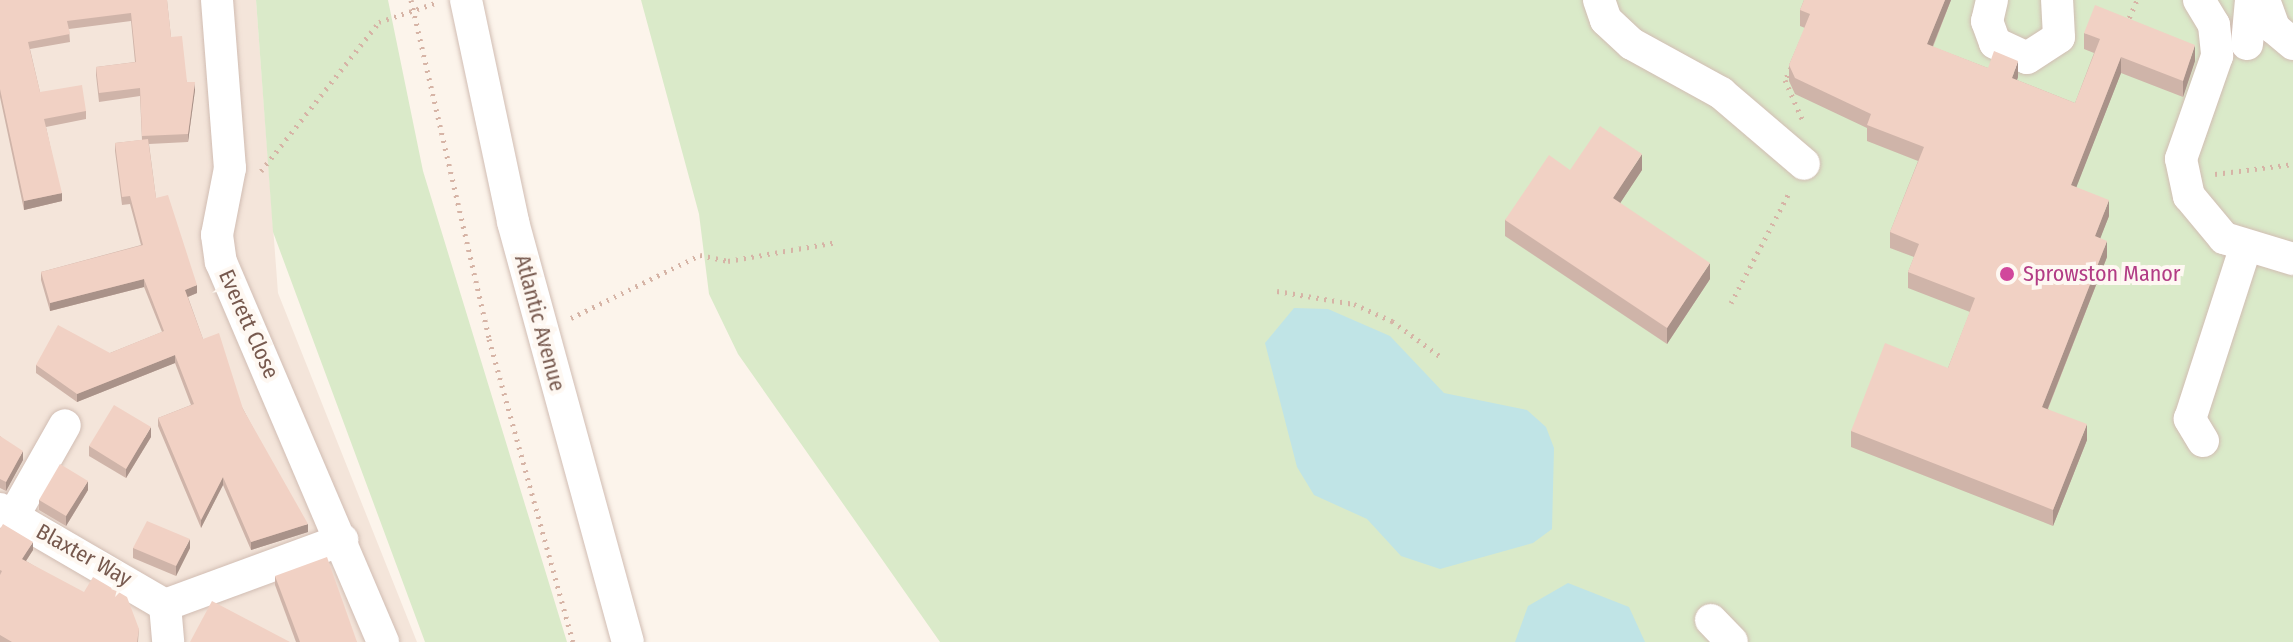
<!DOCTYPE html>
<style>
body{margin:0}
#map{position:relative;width:2293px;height:642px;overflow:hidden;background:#fcf4eb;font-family:"Fira Sans Condensed",sans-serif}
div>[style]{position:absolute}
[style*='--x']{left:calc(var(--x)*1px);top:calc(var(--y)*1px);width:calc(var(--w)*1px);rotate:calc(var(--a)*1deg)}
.residential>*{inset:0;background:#f4e5da}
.green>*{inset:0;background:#daeac9}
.water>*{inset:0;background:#c0e4e6}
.path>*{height:5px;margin-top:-2.5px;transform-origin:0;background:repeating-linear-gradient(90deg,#d6b4a6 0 2px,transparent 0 8px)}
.roads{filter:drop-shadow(0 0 2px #d1bdb3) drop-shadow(0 0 2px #d1bdb3)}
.minor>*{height:32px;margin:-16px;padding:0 16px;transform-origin:16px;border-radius:16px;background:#fff}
.wall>*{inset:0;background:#cfb4a9}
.shaded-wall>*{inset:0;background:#a99289}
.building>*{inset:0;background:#f1d1c4}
.dots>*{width:22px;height:22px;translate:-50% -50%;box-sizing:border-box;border:4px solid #fef8f2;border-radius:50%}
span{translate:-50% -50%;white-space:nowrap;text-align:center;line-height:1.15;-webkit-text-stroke:8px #fef8f2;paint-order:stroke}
.hotel-label{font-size:22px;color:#b23c85}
.left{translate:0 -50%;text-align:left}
.street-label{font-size:22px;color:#77594e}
</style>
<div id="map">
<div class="residential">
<i style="clip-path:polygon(0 0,256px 0,278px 293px,417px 642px,0 642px)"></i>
</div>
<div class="green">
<i style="clip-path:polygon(256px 0,388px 0,423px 171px,567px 642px,425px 642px,273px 232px)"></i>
<i style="clip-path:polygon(641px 0,2293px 0,2293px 642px,940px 642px,738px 354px,709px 294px,699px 214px)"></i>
</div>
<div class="water">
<i style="clip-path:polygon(1294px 308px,1328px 309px,1390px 336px,1444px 393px,1527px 410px,1546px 427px,1554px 448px,1552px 529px,1533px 543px,1440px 569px,1401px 556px,1367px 519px,1314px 495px,1297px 467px,1265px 343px)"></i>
<i style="clip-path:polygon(1568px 583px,1629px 607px,1645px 642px,1515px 642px,1528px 606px)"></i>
</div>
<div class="path">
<i style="--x:411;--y:0;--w:348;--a:77"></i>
<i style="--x:489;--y:339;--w:314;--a:74.5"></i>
<i style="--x:2126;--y:25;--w:27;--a:-66"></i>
<i style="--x:1791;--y:68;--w:13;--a:117"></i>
<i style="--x:1785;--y:80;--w:45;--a:66.3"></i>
<i style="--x:261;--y:171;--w:190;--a:-51.6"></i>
<i style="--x:379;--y:22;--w:59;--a:-18.7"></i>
<i style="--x:2215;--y:174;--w:79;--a:-7.3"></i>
<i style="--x:1277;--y:291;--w:78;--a:9.6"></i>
<i style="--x:1354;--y:304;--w:42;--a:24.1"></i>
<i style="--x:1392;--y:321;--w:61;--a:36.3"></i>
<i style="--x:1731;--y:303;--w:127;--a:-62.2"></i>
<i style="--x:571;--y:318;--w:144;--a:-26"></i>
<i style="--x:700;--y:255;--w:29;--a:12"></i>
<i style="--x:728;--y:261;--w:111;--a:-9.9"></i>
</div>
<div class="roads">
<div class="minor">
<i style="--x:217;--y:0;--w:169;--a:85.6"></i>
<i style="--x:230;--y:168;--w:68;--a:101"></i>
<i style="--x:217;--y:235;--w:27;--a:82"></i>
<i style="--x:221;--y:262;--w:413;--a:66.9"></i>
<i style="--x:466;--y:0;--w:227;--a:78"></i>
<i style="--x:513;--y:222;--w:435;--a:74.7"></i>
<i style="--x:1599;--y:0;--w:21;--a:71"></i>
<i style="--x:1606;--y:20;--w:35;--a:43"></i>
<i style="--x:1632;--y:44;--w:102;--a:28.8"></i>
<i style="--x:1721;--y:93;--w:109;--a:40.5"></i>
<i style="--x:1992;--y:0;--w:22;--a:103"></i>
<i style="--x:1987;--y:21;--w:23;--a:70"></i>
<i style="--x:1995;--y:43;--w:35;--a:25"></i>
<i style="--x:2027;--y:58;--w:38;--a:-33"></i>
<i style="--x:2059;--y:37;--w:37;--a:-93"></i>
<i style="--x:2199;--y:0;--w:29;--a:59"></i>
<i style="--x:2214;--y:25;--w:31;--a:84"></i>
<i style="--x:2217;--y:56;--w:109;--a:109.3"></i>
<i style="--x:2181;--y:159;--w:38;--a:78"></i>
<i style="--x:2189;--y:196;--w:55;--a:50.2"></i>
<i style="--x:2224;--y:238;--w:72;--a:16.9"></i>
<i style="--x:2264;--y:0;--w:30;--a:70"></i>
<i style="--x:2274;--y:28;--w:25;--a:40"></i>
<i style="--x:2247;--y:44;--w:44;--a:-84.8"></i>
<i style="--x:2203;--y:441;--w:26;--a:-121"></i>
<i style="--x:2190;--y:419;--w:182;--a:-72.1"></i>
<i style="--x:0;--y:509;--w:191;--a:30.2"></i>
<i style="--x:165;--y:605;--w:37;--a:85"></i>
<i style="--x:14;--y:515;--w:103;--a:-60.5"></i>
<i style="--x:165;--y:605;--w:189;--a:-20.2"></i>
<i style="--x:1711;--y:620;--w:30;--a:46"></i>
</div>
</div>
<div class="wall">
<i style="clip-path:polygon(0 0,167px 0,171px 37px,187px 82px,195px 90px,188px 142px,149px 144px,156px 198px,197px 293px,188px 297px,203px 339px,243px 409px,308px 532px,251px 550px,223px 485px,201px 528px,158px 426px,158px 418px,191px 405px,175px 363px,77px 402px,36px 373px,36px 365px,110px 353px,162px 332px,144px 287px,50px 311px,41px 280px,41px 272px,141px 245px,130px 204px,122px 205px,115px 151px,115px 143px,142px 140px,140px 96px,99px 102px,96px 75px,96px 67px,135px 62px,131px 21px,69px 29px,70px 42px,30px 49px,40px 92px,86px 111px,86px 119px,46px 127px,62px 201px,24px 210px,0 97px)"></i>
<i style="clip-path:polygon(1804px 0,1951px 0,1933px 47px,1988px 68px,2018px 77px,2017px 80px,2075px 103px,2094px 53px,2084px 49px,2084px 33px,2195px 61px,2183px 97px,2121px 73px,2076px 187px,2109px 216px,2100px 238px,2107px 257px,2048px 409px,2087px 440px,2053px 526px,1851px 447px,1851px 431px,1948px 368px,1970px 312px,1908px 288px,1908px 272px,1914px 257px,1890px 248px,1890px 232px,1918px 161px,1867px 141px,1867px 128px,1795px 94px,1789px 81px,1789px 65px,1805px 28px,1800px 26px,1800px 10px)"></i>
<i style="clip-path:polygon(1570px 170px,1642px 170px,1620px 203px,1710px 279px,1667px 344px,1505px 236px,1505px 220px)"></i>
<i style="clip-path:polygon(0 436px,23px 460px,6px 491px,0 488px)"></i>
<i style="clip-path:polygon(151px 437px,126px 478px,89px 456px,89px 446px)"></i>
<i style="clip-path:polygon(88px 490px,66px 526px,39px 510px,39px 500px)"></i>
<i style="clip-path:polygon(0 529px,33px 550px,26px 561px,139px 629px,138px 642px,0 642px)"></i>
<i style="clip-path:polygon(133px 548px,190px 548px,176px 576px,133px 558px)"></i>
<i style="clip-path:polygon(275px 576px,357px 642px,296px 642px,275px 585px)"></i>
</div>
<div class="shaded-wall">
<i style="clip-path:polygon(1945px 0,1951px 0,1927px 60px,1927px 44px)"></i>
<i style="clip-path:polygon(2195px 45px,2195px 61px,2183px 97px,2183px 81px)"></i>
<i style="clip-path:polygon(2121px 57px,2121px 73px,2071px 201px,2071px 185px)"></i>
<i style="clip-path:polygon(2018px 61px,2018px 77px,2012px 94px,2012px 78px)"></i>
<i style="clip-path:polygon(195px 82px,195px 90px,188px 142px,188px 134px)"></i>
<i style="clip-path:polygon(1642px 154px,1642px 170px,1613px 214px,1613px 198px)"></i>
<i style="clip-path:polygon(62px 193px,62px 201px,24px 210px,24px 201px)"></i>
<i style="clip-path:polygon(2109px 200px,2109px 216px,2095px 252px,2095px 236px)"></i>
<i style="clip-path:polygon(2107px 241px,2107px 257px,2042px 423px,2042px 407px)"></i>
<i style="clip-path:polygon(1710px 263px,1710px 279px,1667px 344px,1667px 328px)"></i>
<i style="clip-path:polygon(144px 279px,144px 287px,50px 311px,50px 303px)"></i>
<i style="clip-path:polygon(197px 285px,197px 293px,185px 298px,185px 290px)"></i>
<i style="clip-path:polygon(175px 355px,175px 363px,77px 402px,77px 394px)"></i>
<i style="clip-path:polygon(2087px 424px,2087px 440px,2053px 526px,2053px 510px)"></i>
<i style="clip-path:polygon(151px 427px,151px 437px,126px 478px,126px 469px)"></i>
<i style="clip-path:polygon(23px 451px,23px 460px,6px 491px,6px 482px)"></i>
<i style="clip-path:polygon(223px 477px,223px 485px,201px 528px,201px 520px)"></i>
<i style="clip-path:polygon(88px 481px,88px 490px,66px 526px,66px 516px)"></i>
<i style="clip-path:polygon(308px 524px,308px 532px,251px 550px,251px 542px)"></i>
<i style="clip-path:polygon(190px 539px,190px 548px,176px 576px,176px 566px)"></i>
<i style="clip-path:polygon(33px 542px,33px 550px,22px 567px,22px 559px)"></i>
</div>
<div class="building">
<i style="clip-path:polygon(0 0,167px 0,171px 37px,182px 36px,187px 82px,195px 82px,188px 134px,142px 136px,140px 88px,99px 93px,96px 67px,136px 62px,131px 13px,67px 21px,70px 34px,28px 42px,40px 92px,82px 85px,86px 111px,44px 119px,62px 193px,24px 201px,0 89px)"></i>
<i style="clip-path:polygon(1804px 0,1945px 0,1927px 44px,1988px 68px,1994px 51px,2018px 61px,2012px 78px,2075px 103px,2100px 39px,2084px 33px,2095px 5px,2195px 45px,2183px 81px,2121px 57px,2071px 185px,2109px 200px,2095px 236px,2107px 241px,2042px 407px,2087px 424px,2053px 510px,1851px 431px,1885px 343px,1948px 368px,1975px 298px,1908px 272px,1919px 244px,1890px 232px,1924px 147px,1867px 125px,1871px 114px,1795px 78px,1789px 65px,1810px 14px,1800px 10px)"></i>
<i style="clip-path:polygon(1600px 126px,1642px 154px,1613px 198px,1710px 263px,1667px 328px,1505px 220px,1549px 155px,1570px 170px)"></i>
<i style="clip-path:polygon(148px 139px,156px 198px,168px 195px,197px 285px,185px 290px,203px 339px,219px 333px,243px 409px,308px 524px,251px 542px,223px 477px,201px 520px,158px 418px,194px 404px,175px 355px,77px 394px,36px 365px,58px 325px,110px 353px,164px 331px,144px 279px,50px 303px,41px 272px,143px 245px,130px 196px,122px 197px,115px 143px)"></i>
<i style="clip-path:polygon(114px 405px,151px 427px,126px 469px,89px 446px)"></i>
<i style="clip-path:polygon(0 436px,23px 451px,6px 482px,0 479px)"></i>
<i style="clip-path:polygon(60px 464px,88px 481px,66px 516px,39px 500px)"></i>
<i style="clip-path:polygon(147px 521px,190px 539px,176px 566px,133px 548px)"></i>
<i style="clip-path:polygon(3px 524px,33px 542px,22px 559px,84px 592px,93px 577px,127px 597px,139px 629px,137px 642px,12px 642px,0 635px,0 575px,2px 571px,0 570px,0 529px)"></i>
<i style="clip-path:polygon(327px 557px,357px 642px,300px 642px,275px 576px)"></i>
<i style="clip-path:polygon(212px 601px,290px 642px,190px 642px)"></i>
</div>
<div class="dots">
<i style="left:2007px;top:274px;background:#d1479c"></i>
</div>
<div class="hotel-label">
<span class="left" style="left:2023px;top:274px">Sprowston Manor</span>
</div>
<div class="street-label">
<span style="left:540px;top:323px;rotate:75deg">Atlantic Avenue</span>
<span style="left:249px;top:324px;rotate:66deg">Everett Close</span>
<span style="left:84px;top:555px;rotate:29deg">Blaxter Way</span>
</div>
</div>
